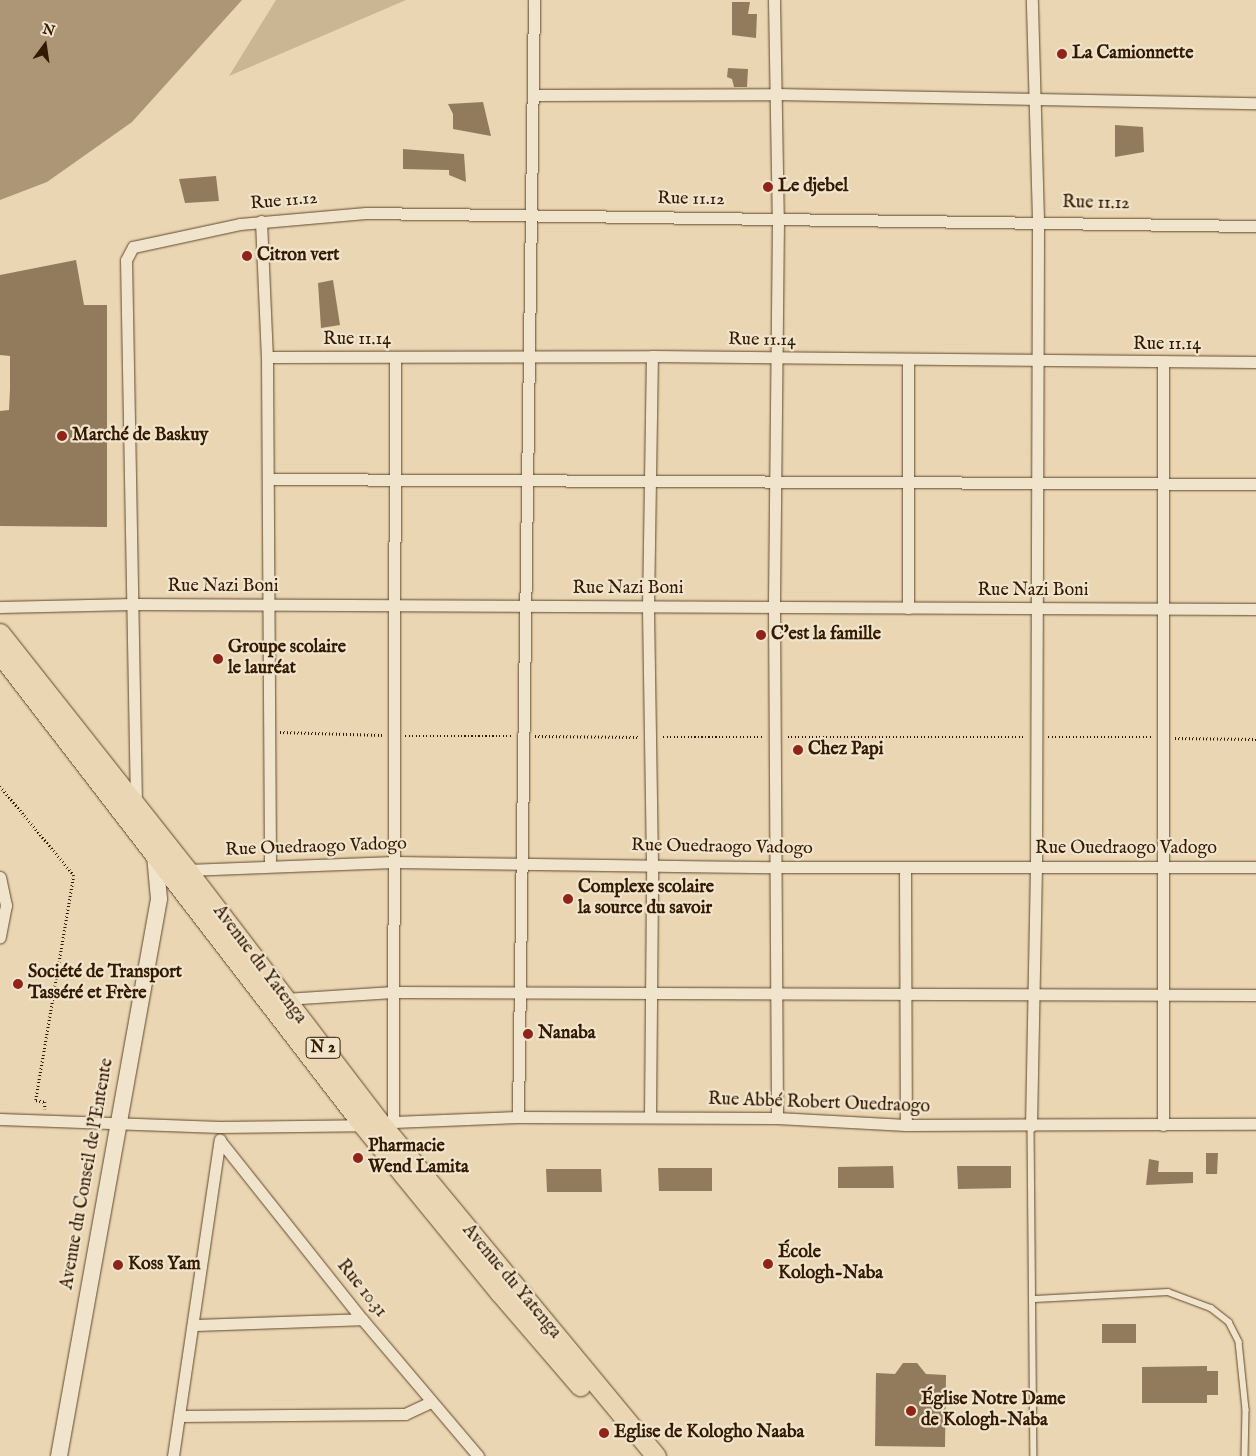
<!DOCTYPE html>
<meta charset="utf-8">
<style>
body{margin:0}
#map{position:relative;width:1256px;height:1456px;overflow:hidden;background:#ead6b2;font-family:"IM FELL English",serif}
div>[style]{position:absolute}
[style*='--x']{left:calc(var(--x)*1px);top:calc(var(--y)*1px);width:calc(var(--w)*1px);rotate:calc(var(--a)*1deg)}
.green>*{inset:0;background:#cbb694}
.water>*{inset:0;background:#ac9675}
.building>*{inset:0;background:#927b5d}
.path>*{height:2.5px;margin-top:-1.25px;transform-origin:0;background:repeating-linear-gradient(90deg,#331900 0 1px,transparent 0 3.5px)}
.roads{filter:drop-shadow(0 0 1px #61482c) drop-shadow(0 0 1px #61482c)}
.lane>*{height:5.5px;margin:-2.75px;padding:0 2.75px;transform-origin:2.75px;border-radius:2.75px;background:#f1e4cd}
.street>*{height:11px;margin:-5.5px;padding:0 5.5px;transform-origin:5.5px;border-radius:5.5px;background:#f1e4cd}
.secondary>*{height:16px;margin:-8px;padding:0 8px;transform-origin:8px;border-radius:8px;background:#f1e4cd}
.primary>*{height:19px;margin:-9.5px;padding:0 9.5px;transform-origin:9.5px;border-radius:9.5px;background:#ead6b2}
.dots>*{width:14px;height:14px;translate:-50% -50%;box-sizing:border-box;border:2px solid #f1e4cd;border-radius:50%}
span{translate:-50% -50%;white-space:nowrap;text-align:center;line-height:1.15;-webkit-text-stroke:4.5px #f1e4cd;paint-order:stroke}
.shield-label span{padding:1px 4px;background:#f1e4cd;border:1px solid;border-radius:4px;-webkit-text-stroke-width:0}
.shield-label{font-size:16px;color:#331900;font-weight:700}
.poi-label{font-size:18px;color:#331900;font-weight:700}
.left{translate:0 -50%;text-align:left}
.street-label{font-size:18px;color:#331900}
.north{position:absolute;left:20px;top:20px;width:50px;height:50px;-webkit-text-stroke:4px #f1e4cd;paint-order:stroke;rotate:14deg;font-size:14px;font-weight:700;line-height:20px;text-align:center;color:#331900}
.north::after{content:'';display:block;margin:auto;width:18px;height:22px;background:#331900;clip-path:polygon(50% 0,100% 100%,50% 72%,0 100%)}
</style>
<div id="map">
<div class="green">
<i style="clip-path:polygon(276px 0,406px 0,229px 76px)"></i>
</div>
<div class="water">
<i style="clip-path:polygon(0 0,242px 0,132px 122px,47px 182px,0 200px)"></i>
</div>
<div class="building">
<i style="clip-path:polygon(732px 2px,750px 2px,748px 14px,757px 14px,756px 38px,732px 35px)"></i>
<i style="clip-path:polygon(728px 68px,748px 69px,747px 87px,734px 87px,732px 79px,727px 77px)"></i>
<i style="clip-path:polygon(483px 102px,491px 136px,453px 129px,453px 114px,448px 104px)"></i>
<i style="clip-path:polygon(1115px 125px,1143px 127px,1144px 152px,1115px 157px)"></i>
<i style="clip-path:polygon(403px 149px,464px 154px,466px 182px,449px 175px,449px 170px,403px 169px)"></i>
<i style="clip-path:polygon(216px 176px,219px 201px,185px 203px,179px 179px)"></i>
<i style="clip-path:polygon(76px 260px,84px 305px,107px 305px,107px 527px,0 526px,0 411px,9px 410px,10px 389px,10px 356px,0 355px,0 275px)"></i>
<i style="clip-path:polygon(333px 280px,340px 325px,321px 328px,318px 283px)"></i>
<i style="clip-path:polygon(1206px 1153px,1218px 1153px,1217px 1174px,1206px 1174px)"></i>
<i style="clip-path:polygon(1149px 1159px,1159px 1161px,1158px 1172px,1193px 1172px,1193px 1183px,1146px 1185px)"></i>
<i style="clip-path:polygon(893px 1166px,894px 1188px,838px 1188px,838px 1167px)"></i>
<i style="clip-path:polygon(957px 1166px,1011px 1166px,1011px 1188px,958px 1189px)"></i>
<i style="clip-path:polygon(658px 1168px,712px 1168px,712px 1191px,659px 1191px)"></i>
<i style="clip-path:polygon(546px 1169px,601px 1169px,602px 1192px,547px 1192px)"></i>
<i style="clip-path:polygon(1102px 1324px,1136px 1324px,1136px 1343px,1102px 1343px)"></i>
<i style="clip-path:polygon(903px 1363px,917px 1363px,926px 1374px,946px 1375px,945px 1447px,875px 1446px,876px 1373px,895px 1374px)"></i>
<i style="clip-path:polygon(1207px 1366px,1207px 1371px,1218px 1371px,1218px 1395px,1207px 1395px,1207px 1403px,1142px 1403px,1142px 1367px)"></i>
</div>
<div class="path">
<i style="--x:280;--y:732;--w:102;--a:1.7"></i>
<i style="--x:405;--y:736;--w:107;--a:0"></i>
<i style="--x:535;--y:736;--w:105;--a:0.5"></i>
<i style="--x:663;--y:737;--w:99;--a:0"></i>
<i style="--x:788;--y:737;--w:237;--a:0"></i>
<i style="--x:1048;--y:737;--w:104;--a:0"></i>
<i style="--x:1175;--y:738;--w:81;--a:0.7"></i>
<i style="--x:0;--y:786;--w:116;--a:50.3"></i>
<i style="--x:74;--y:875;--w:228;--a:99.6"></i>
<i style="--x:36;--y:1100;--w:9;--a:13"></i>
<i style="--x:45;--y:1102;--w:7;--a:90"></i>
</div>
<div class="roads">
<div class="lane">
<i style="--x:1031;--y:1126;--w:330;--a:89.5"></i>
<i style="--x:1035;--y:1299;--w:133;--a:-3"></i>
<i style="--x:1168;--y:1292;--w:46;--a:20.4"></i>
<i style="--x:1211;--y:1308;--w:23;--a:38"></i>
<i style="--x:1229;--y:1322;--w:22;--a:63"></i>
<i style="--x:1239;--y:1342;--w:68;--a:84.1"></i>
<i style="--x:1246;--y:1410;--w:46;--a:91.2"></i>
</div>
<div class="street">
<i style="--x:774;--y:0;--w:219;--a:89"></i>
<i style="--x:778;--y:219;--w:389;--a:90.6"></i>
<i style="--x:774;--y:608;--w:510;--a:89.66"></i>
<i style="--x:533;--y:95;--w:243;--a:-0.2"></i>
<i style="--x:776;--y:94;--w:480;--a:1.1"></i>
<i style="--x:261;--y:221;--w:136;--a:87.5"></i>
<i style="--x:267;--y:357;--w:508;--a:89.66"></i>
<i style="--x:267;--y:357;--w:385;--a:-0.1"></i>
<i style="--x:652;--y:356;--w:604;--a:0.57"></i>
<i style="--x:268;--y:479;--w:988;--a:0.29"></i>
<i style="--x:0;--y:607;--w:133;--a:-1.3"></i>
<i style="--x:133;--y:604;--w:1123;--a:0.26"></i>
<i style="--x:908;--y:608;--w:248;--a:-90"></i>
<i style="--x:136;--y:804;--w:544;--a:-91.05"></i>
<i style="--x:126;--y:260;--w:15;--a:-62"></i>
<i style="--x:133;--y:247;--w:109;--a:-12.1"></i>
<i style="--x:240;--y:224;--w:126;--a:-5"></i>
<i style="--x:366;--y:213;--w:890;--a:0.84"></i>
<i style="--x:905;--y:867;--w:258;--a:89.8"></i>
<i style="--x:187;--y:870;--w:207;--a:-2.2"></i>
<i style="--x:394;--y:862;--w:380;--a:0.8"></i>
<i style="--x:774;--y:867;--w:482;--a:0"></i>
<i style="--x:0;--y:877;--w:29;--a:78"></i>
<i style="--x:6;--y:905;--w:33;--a:101"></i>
<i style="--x:285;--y:999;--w:108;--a:-3.7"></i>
<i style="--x:393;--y:992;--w:863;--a:0.2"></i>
<i style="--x:518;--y:1117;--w:1117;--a:-89.18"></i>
<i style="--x:650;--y:1117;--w:253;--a:-89.5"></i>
<i style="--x:652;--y:864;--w:257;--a:-90.9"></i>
<i style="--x:648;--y:607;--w:251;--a:-89.1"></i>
<i style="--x:0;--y:1119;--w:220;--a:2.1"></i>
<i style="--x:220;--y:1127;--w:162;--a:-0.7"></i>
<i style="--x:382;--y:1125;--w:11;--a:-15"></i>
<i style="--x:393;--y:1122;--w:125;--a:-2.3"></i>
<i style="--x:518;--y:1117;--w:259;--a:0.2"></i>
<i style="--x:777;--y:1118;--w:129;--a:3.1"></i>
<i style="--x:906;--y:1125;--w:350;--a:-0.2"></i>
<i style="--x:393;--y:1122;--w:765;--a:-89.85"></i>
<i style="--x:1163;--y:1125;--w:762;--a:-90"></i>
<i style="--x:1031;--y:1126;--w:259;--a:-88.9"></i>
<i style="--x:1036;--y:867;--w:647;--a:-89.82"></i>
<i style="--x:1038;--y:220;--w:220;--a:-91.6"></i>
<i style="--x:221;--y:1142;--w:226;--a:51.5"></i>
<i style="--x:362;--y:1319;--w:180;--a:49.7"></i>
<i style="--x:194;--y:1325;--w:168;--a:-2"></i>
<i style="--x:179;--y:1416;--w:226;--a:-0.5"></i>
<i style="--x:405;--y:1414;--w:29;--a:-25"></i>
<i style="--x:173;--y:1456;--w:320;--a:-81.6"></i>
</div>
<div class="secondary">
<i style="--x:59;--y:1456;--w:566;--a:-79.82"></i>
<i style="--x:159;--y:899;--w:44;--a:-95.2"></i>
</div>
<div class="primary">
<i style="--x:0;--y:633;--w:302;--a:51.7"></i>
<i style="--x:187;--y:870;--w:321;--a:52.6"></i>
<i style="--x:382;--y:1125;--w:430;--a:50.4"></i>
<i style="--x:0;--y:654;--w:593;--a:52.4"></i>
<i style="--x:362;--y:1124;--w:218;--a:50.8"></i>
<i style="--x:500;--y:1293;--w:123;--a:49.3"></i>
</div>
</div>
<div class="dots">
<i style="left:1062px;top:54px;background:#8f2418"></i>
<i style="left:768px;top:187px;background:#8f2418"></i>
<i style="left:247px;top:256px;background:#8f2418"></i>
<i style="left:62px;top:436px;background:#8f2418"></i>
<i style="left:761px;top:635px;background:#8f2418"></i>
<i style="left:218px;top:659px;background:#8f2418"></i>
<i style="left:798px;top:750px;background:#8f2418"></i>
<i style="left:568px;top:899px;background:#8f2418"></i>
<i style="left:18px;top:984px;background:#8f2418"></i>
<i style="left:528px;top:1034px;background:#8f2418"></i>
<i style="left:358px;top:1158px;background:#8f2418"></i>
<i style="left:768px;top:1264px;background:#8f2418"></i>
<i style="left:118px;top:1265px;background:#8f2418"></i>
<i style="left:911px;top:1411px;background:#8f2418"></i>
<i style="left:604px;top:1433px;background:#8f2418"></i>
</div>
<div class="shield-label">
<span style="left:323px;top:1048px">N 2</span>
</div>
<div class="poi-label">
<span class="left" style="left:1072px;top:54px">La Camionnette</span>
<span class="left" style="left:778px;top:187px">Le djebel</span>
<span class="left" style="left:257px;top:256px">Citron vert</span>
<span class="left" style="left:72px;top:436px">Marché de Baskuy</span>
<span class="left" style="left:771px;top:635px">C'est la famille</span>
<span class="left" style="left:228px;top:659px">Groupe scolaire<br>le lauréat</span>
<span class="left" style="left:808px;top:750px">Chez Papi</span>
<span class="left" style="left:578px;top:899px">Complexe scolaire<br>la source du savoir</span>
<span class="left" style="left:28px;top:984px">Société de Transport<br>Tasséré et Frère</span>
<span class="left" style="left:538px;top:1034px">Nanaba</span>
<span class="left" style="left:368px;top:1158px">Pharmacie<br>Wend Lamita</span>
<span class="left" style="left:778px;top:1264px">École<br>Kologh-Naba</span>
<span class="left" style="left:128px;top:1265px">Koss Yam</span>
<span class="left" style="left:921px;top:1411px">Église Notre Dame<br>de Kologh-Naba</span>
<span class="left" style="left:614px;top:1433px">Eglise de Kologho Naaba</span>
</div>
<div class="street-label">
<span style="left:691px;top:200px;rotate:1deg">Rue 11.12</span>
<span style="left:284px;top:202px;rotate:-5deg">Rue 11.12</span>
<span style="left:1096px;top:204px;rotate:1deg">Rue 11.12</span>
<span style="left:357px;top:340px">Rue 11.14</span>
<span style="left:762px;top:341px;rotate:1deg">Rue 11.14</span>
<span style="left:1167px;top:345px">Rue 11.14</span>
<span style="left:223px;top:587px">Rue Nazi Boni</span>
<span style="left:628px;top:589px">Rue Nazi Boni</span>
<span style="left:1033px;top:591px">Rue Nazi Boni</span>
<span style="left:316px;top:848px;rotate:-2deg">Rue Ouedraogo Vadogo</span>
<span style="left:722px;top:848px;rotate:1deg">Rue Ouedraogo Vadogo</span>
<span style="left:1126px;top:849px">Rue Ouedraogo Vadogo</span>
<span style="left:259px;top:965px;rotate:53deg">Avenue du Yatenga</span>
<span style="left:819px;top:1104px;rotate:2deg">Rue Abbé Robert Ouedraogo</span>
<span style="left:88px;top:1174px;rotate:-80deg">Avenue du Conseil de l'Entente</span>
<span style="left:511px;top:1282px;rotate:50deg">Avenue du Yatenga</span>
<span style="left:361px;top:1289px;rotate:51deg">Rue 10.31</span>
</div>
<div class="north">N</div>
</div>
